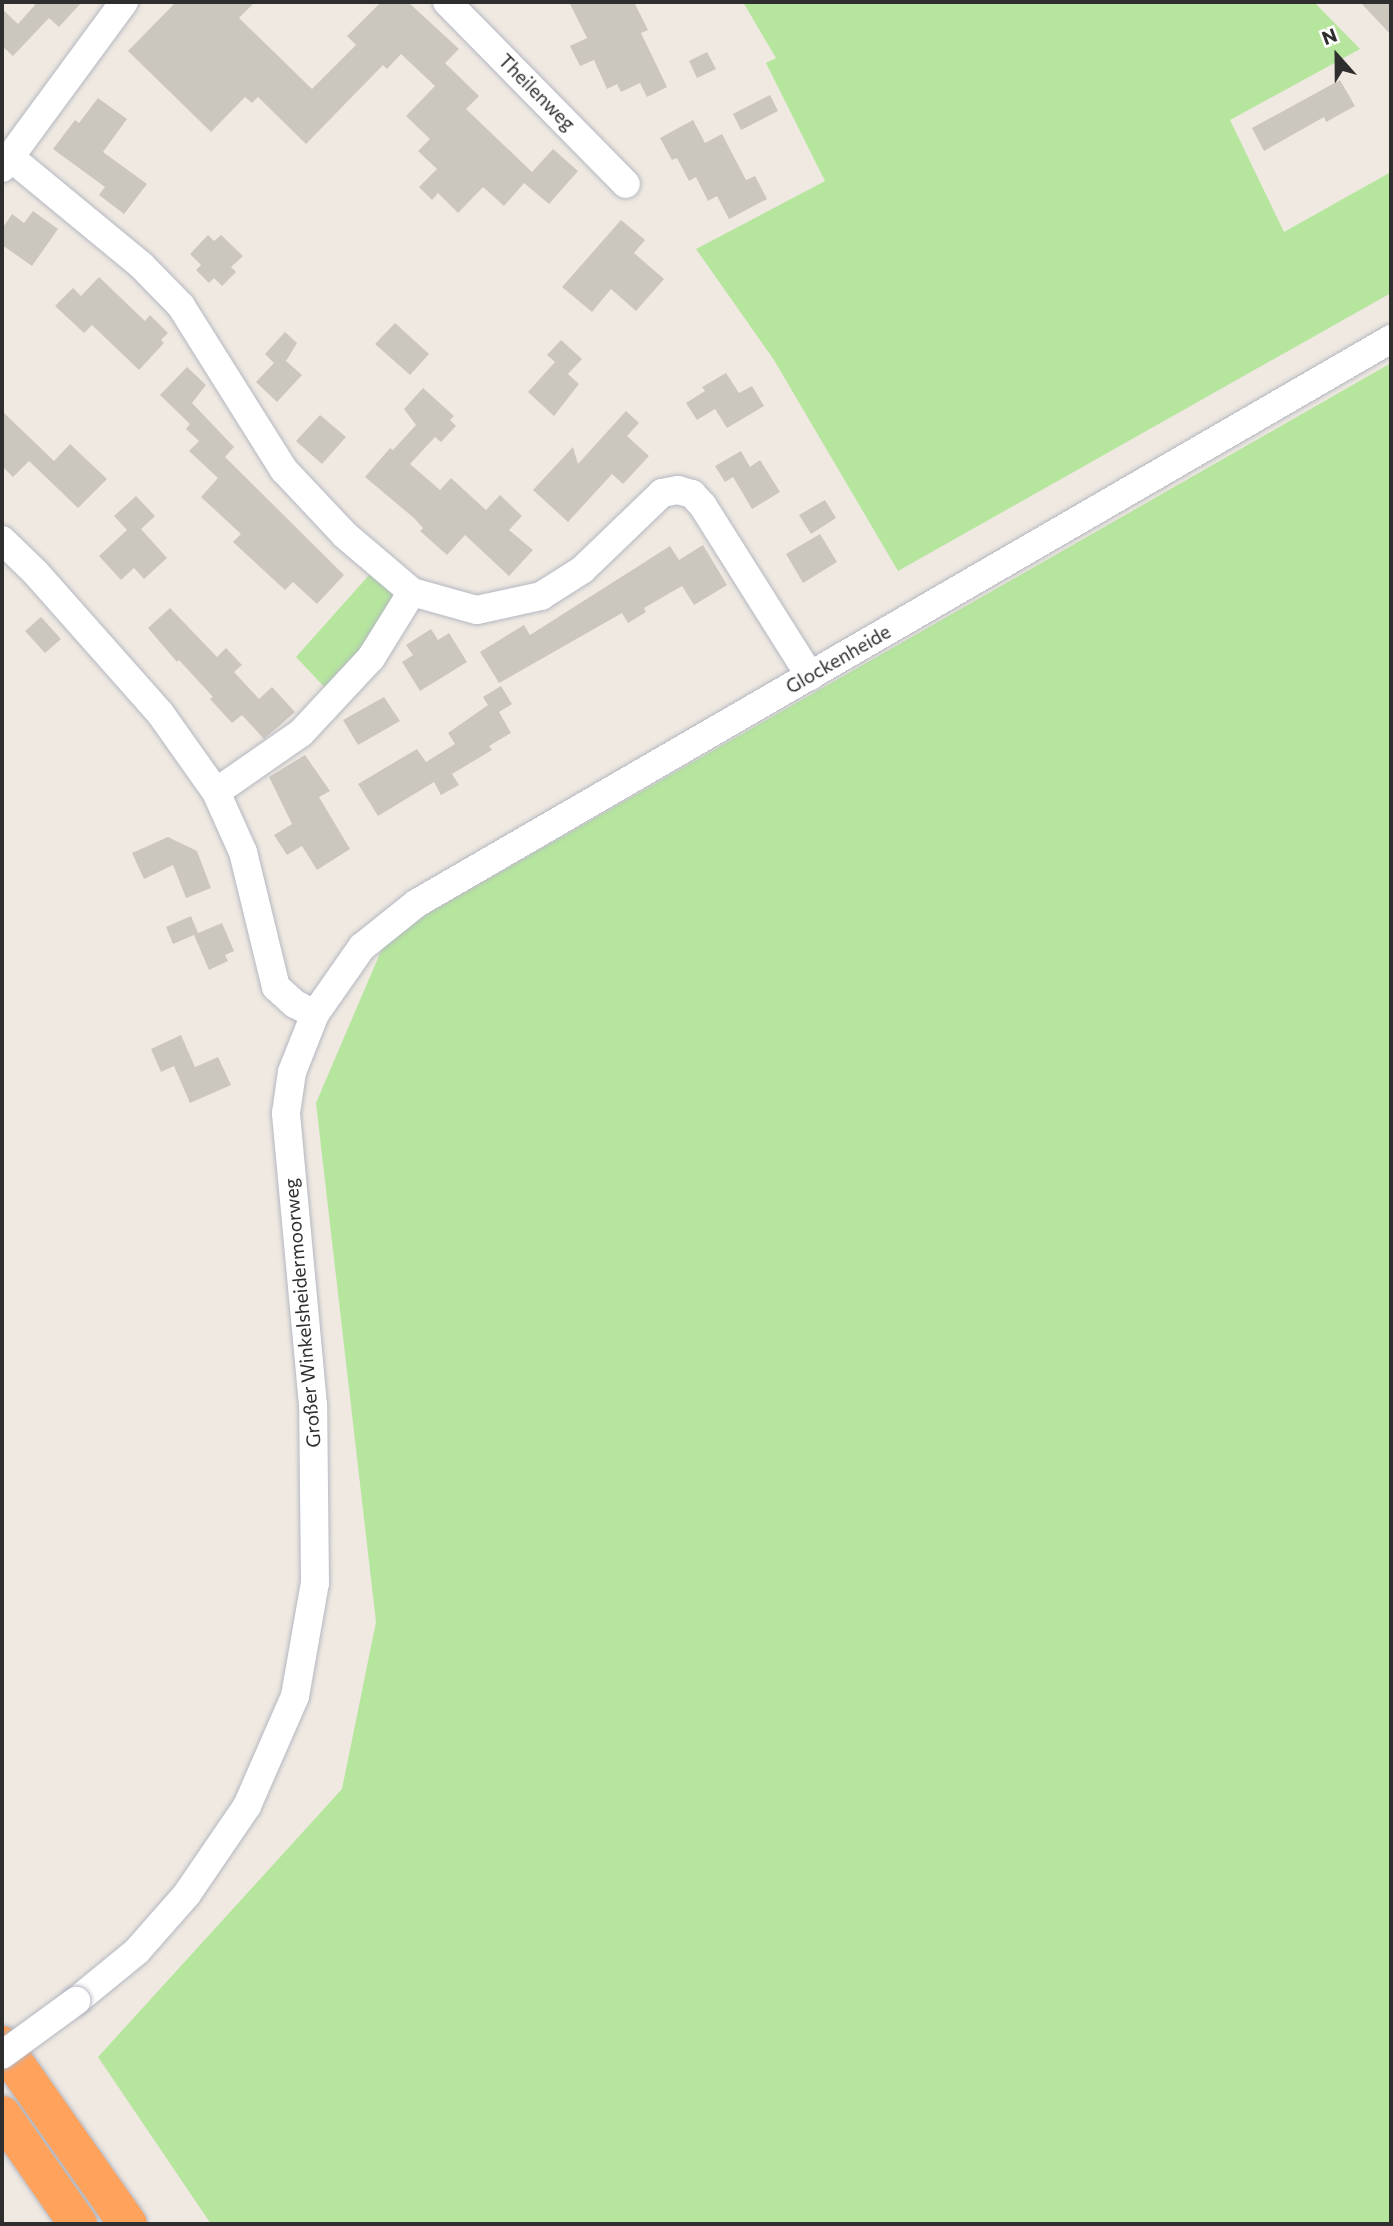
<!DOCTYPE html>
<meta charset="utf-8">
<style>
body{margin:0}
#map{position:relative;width:1393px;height:2226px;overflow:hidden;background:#efe9e1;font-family:Commissioner,sans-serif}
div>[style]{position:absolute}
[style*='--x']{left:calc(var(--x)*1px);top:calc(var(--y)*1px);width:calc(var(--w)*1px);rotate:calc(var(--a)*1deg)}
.green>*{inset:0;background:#b6e59e}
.building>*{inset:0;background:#cbc7bf}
.roads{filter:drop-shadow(0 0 2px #b4b7c1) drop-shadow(0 0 2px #b4b7c1)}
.minor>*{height:28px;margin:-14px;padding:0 14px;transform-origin:14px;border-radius:14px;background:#fff}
.highway>*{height:38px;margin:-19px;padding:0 19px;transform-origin:19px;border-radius:19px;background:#ffa35c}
.bridges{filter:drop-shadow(0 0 2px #b4b7c1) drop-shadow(0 0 2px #b4b7c1)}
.minor-bridge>*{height:28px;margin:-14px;padding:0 14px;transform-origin:14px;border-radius:14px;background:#fff}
span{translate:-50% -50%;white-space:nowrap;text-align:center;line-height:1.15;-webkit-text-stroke:5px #fff;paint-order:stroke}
.street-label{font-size:19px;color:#2e2e2e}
.frame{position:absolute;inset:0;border:4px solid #2e2e2e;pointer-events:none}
.north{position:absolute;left:1302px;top:21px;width:70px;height:70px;-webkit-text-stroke:5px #fff;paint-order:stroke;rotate:339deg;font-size:19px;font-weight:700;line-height:28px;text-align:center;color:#2e2e2e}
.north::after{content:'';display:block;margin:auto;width:24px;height:32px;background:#2e2e2e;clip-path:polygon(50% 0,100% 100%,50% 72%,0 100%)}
</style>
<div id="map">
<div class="green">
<i style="clip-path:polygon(743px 2px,1314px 2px,1360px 49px,1230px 120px,1284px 232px,1391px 172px,1391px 293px,898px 571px,774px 360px,696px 249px,825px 181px,766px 63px,776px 58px)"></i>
<i style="clip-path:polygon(1391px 363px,1391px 2224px,211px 2224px,98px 2057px,342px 1789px,376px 1622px,316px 1103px,387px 937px)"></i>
<i style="clip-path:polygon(370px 574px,393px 592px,396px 601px,330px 693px,296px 657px)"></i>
</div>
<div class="building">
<i style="clip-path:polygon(32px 2px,82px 2px,59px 27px,49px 18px,13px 56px,2px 46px,2px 9px,18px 24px,35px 5px)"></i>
<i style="clip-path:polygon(176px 2px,255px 2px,239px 18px,312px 89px,356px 45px,347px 36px,381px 2px,408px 2px,459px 49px,445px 63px,479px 96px,466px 109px,532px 172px,553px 149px,578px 171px,549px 204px,524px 183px,504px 206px,483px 187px,458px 213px,438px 193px,432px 200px,419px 187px,437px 169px,418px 151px,430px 139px,406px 116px,435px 86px,401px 54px,387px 69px,383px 65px,306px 144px,258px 97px,252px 103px,245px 97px,211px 132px,128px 51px)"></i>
<i style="clip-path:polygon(569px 2px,634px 2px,648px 30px,641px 33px,667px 87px,647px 97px,640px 83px,621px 92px,617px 84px,607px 89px,594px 60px,580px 66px,570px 46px,587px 38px)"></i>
<i style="clip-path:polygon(1360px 2px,1391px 2px,1391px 35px)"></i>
<i style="clip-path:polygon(707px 52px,716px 69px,697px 78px,689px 61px)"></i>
<i style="clip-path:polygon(1340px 80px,1355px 106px,1326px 122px,1324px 117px,1264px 151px,1252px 128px)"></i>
<i style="clip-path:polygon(770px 95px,778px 111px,741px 130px,733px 114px)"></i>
<i style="clip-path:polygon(98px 98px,127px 119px,103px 152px,147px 184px,124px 214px,99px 195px,105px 187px,53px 149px,75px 120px,79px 123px)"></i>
<i style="clip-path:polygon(693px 120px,705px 143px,722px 134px,746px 180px,755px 176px,767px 199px,729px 219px,717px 196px,708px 201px,696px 177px,689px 181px,677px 158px,672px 160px,660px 138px)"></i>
<i style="clip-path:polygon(33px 211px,58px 229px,32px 266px,2px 245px,2px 229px,12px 214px,24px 223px)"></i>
<i style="clip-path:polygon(621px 220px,645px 240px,634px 253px,664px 279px,636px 311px,611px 289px,592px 312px,562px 287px)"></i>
<i style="clip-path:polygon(208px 235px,214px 241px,221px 235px,243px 256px,231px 267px,236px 272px,222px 286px,214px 278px,209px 283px,196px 270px,201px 265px,190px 254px)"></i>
<i style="clip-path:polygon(99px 277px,145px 321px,150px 315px,168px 333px,161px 340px,164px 343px,139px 370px,92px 325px,84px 333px,55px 306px,73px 288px,81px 296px)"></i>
<i style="clip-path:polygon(395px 323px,429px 354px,410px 375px,375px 344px)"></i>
<i style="clip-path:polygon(285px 332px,297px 343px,286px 361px,302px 375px,277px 402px,256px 382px,274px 363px,265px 354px)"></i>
<i style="clip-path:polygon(561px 340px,582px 359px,568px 374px,579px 384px,554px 416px,528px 392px,555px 362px,547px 355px)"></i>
<i style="clip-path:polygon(187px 367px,206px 385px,192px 403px,234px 447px,225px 457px,344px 575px,317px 604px,293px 582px,285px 590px,233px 542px,241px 534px,201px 497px,218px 478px,189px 451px,199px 441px,186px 429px,190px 424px,160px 395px)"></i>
<i style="clip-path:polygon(726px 373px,739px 393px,752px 386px,764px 406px,727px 428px,715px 409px,697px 420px,686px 403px,705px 391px,702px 387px)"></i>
<i style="clip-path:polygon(423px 388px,454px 416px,450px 420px,456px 426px,441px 442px,435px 437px,410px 464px,440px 490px,451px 478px,486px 510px,500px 495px,522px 516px,509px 530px,533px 550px,509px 576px,465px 535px,447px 555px,420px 531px,423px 528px,414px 518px,365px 477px,390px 448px,393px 450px,416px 425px,404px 409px)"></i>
<i style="clip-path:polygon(2px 411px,54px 461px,70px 444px,107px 479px,78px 508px,29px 461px,13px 477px,2px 466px)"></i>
<i style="clip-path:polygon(626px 411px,639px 423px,627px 436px,649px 456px,623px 484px,612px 474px,568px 522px,533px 490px,573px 447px,578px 464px)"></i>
<i style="clip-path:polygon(320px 415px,346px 437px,322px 464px,296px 441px)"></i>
<i style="clip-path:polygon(741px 451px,750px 467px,760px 460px,780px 492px,752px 509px,733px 477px,725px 482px,715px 466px)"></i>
<i style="clip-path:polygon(136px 496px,155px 516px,141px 529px,167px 558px,144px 579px,134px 568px,121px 580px,99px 556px,127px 530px,114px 516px)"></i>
<i style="clip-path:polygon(825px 500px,836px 518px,811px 534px,799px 515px)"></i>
<i style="clip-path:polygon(820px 534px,837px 562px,803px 583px,786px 554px)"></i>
<i style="clip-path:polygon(703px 545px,727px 585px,694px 605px,682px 586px,644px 608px,646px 612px,628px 623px,622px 613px,499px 683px,480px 652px,524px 625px,530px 635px,670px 546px,679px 560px)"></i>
<i style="clip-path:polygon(170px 608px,217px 657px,226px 648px,242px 665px,234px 672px,259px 699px,272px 687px,295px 712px,264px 739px,242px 715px,232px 723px,210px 699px,213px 697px,179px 660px,177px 662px,148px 628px)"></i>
<i style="clip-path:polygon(41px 617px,61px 639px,45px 653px,25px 631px)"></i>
<i style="clip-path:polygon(431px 629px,438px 640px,449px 633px,467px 662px,420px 691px,402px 662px,413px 655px,406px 645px)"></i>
<i style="clip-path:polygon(501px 686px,512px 704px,499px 712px,511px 733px,489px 746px,492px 750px,452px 774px,459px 785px,441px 795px,434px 782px,378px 816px,358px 784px,417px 749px,426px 762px,455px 744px,448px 733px,488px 705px,483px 697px)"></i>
<i style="clip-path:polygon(384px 697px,400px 721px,358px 745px,343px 720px)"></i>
<i style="clip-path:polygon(305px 755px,330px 791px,319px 797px,350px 849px,317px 870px,302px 846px,287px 855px,274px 835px,292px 824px,269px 777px)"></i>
<i style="clip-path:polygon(168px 837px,197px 851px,211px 888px,186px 898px,173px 865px,144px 879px,132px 853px)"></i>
<i style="clip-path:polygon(191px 916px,198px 933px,222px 923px,234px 951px,225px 955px,228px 961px,209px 970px,194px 935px,173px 944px,166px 927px)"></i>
<i style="clip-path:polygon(181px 1035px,195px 1067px,218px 1057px,231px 1085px,190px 1103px,174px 1066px,161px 1072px,151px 1049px)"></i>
</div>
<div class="roads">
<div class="minor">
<i style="--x:447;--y:2;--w:255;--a:45.5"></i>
<i style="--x:10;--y:157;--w:171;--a:39.5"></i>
<i style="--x:142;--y:266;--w:56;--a:45.7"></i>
<i style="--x:181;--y:306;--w:194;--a:57.9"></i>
<i style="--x:284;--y:470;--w:89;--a:46.8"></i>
<i style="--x:345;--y:535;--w:88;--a:40.4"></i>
<i style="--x:412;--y:592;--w:67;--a:15.5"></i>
<i style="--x:477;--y:610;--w:66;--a:-12.3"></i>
<i style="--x:541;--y:596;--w:49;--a:-32.4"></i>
<i style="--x:582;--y:570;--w:111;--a:-43.9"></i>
<i style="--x:662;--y:493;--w:16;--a:-11"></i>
<i style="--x:678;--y:490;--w:15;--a:16"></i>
<i style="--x:692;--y:494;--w:16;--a:47"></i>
<i style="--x:703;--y:506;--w:201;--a:57.8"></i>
<i style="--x:2;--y:168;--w:206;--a:-53.7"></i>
<i style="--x:2;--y:540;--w:47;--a:44.1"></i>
<i style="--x:36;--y:573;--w:187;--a:48.5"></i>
<i style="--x:160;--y:713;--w:97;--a:54.7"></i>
<i style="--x:216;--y:792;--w:66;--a:65.8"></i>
<i style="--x:243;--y:852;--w:139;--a:76.3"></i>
<i style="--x:276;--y:987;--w:25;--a:42"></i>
<i style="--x:295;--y:1004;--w:22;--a:27"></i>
<i style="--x:216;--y:792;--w:103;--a:-34.8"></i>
<i style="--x:301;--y:733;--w:103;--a:-47"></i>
<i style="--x:371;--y:658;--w:78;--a:-58.2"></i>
<i style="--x:76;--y:2001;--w:79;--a:-39.3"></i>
<i style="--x:137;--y:1951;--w:76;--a:-48.7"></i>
<i style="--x:187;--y:1894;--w:107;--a:-55.7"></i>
<i style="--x:247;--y:1806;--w:120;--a:-66.4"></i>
<i style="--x:295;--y:1696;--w:115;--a:-80"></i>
<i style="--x:315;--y:1583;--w:178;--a:-90.6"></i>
<i style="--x:313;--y:1405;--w:293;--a:-95.3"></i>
<i style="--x:286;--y:1113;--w:41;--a:-81.7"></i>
<i style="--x:292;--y:1072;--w:62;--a:-68.4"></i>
<i style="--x:315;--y:1014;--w:82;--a:-55"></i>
<i style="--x:362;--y:947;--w:70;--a:-38.7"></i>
<i style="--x:417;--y:903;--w:1126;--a:-30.07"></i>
</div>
<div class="highway">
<i style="--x:2;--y:2045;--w:219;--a:54.9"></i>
<i style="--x:2;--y:2115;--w:133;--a:55.1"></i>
</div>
</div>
<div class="bridges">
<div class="minor-bridge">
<i style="--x:2;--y:2055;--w:92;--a:-36.1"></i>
</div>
</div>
<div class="street-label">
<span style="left:537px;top:92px;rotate:45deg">Theilenweg</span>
<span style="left:838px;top:659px;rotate:-30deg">Glockenheide</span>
<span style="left:302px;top:1313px;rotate:-95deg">Großer Winkelsheidermoorweg</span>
</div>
<div class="frame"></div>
<div class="north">N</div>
</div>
